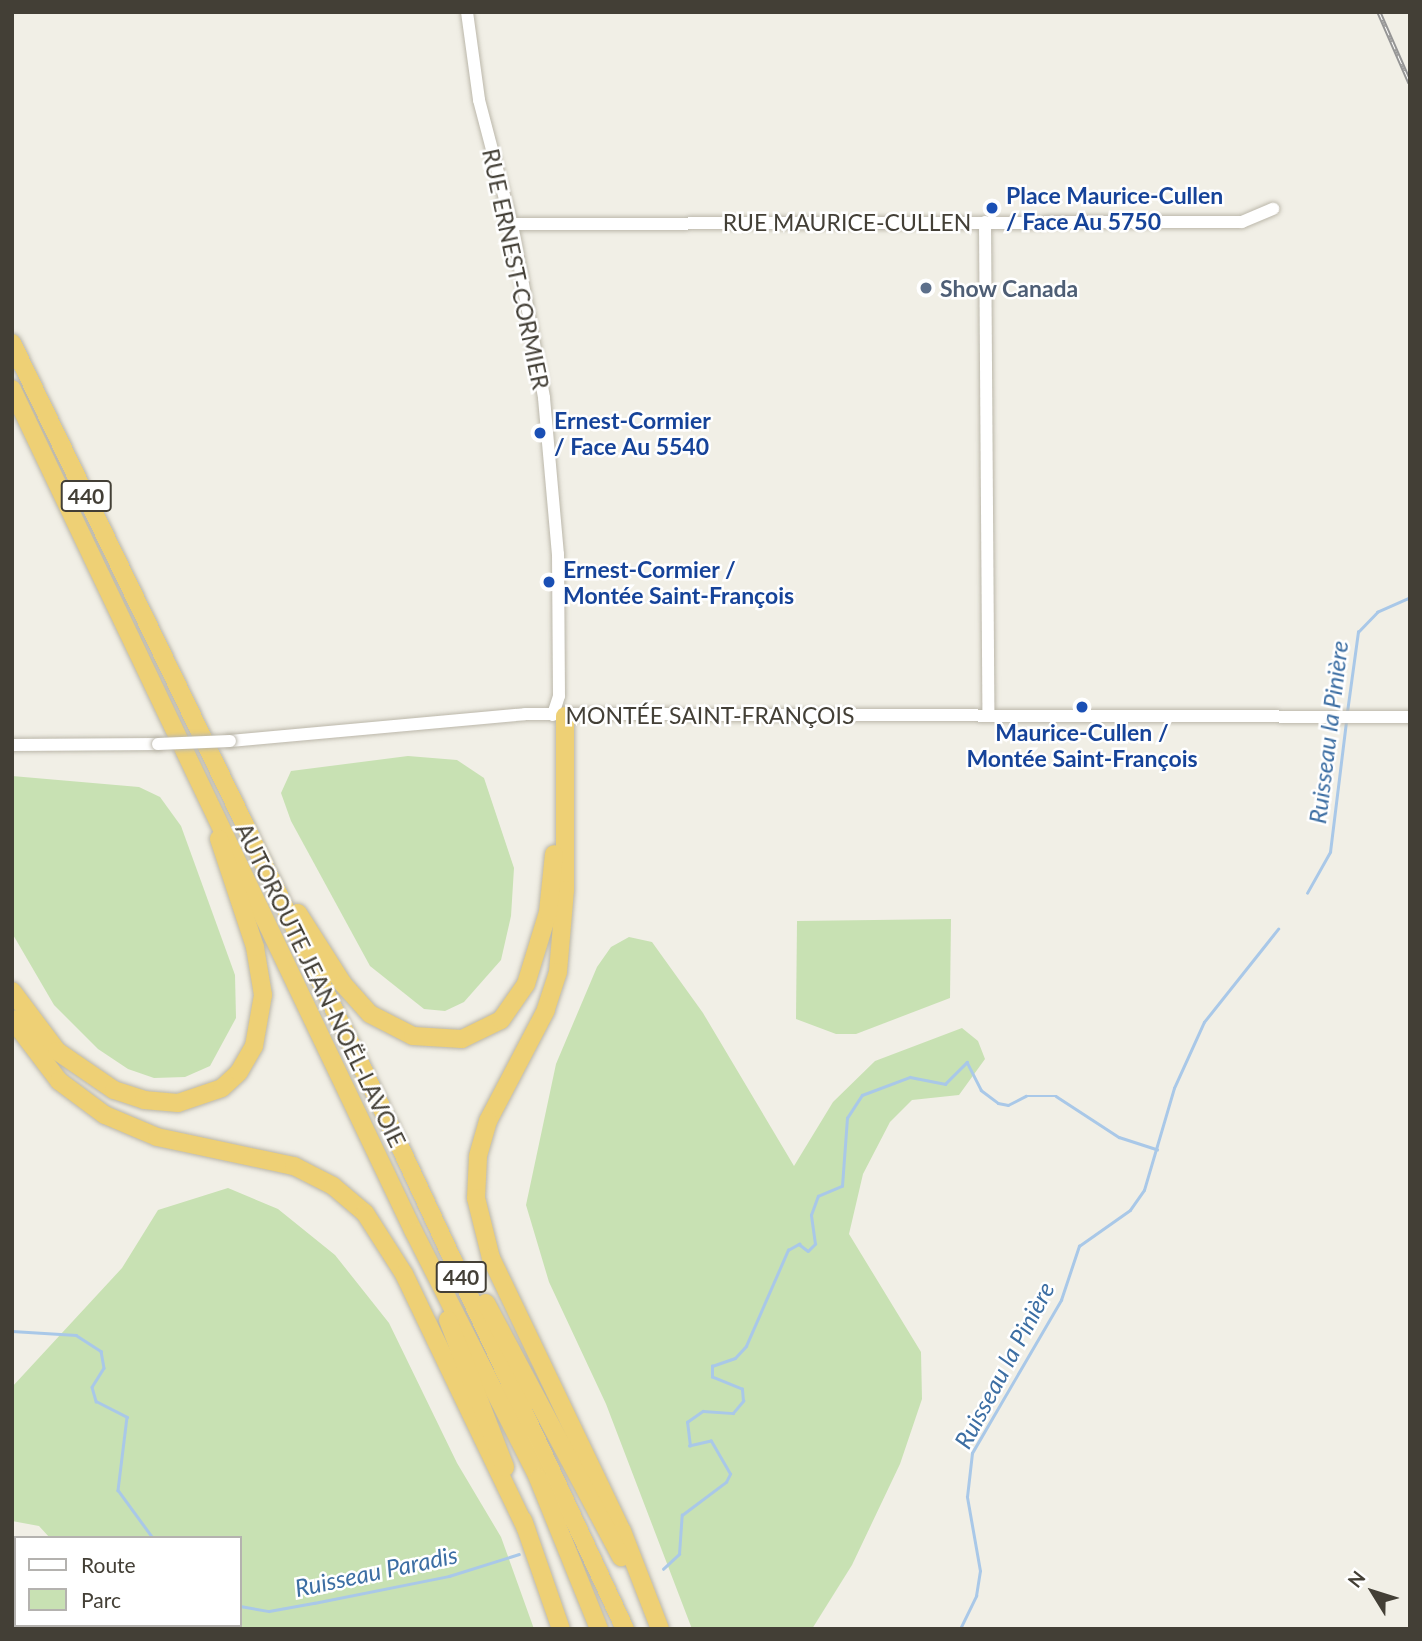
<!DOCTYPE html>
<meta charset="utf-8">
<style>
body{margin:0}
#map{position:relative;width:1422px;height:1641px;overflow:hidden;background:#f1efe6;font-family:Lato,sans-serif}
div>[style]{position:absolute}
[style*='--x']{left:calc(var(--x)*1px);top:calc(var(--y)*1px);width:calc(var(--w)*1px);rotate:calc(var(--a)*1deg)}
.green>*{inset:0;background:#c8e1b3}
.stream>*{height:2.5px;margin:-1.25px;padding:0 1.25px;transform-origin:1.25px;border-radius:1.25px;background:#a9c8e8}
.roads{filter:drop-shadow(0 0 2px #bbb7aa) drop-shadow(0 0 2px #bbb7aa)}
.minor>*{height:12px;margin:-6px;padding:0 6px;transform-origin:6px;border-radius:6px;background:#fff}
.highway>*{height:18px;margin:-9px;padding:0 9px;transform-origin:9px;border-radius:9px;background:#eed075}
.rail>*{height:5px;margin-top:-2.5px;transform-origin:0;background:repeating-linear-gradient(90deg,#fff 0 8px,#959595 0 16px);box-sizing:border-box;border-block:2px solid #959595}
.bridges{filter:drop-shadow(0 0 2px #bbb7aa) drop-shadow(0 0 2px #bbb7aa)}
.minor-bridge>*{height:12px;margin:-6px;padding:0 6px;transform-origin:6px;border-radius:6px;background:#fff}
.dots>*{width:19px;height:19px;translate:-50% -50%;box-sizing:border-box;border:4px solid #fff;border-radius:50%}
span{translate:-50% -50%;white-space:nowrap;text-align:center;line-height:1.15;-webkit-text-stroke:5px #fff;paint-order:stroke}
.shield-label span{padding:2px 5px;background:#fff;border:2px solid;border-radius:5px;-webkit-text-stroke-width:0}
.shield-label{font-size:21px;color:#433f36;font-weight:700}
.transit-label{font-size:23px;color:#164399;font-weight:700}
.left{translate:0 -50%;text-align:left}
.street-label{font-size:23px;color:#433f36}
.service-label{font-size:23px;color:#4e5e75;font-weight:700}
.water-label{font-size:24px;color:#3c6ea3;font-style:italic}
.frame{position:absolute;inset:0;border:14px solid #433f36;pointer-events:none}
.legend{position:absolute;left:14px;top:1536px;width:228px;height:91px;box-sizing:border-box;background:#fff;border:2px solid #b4b2af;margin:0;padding:9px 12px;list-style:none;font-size:21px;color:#433f36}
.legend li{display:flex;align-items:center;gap:14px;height:35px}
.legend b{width:35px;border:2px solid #b4b2af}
.north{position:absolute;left:1338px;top:1557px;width:70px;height:70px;-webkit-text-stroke:5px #fff;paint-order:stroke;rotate:308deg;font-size:19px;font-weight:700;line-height:28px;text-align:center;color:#433f36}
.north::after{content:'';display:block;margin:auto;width:24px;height:32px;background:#433f36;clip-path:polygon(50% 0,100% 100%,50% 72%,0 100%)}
</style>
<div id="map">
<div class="green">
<i style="clip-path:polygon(408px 756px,457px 760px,484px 778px,514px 868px,511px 916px,501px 960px,464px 1002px,445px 1011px,424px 1009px,370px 966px,291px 821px,281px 793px,291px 771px)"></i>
<i style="clip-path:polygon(12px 776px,139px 787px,160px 797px,181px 826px,235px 975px,236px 1018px,210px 1066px,185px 1077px,154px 1078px,128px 1069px,98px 1049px,54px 1005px,12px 933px)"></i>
<i style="clip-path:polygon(951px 919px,950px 998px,856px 1034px,836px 1034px,796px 1019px,797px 921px)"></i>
<i style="clip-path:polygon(629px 937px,652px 942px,703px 1013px,794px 1166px,833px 1102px,875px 1061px,962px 1028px,978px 1041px,985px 1059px,959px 1095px,912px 1100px,890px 1122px,863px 1174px,849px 1234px,921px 1352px,922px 1399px,900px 1464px,852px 1565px,812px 1629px,692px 1629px,606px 1404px,549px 1282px,526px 1205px,556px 1064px,597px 967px,611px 947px)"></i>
<i style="clip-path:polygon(228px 1188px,278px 1209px,335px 1255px,389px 1323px,457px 1463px,501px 1537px,534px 1629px,54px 1629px,54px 1625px,240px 1625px,240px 1538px,50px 1538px,39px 1526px,12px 1521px,12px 1387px,122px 1268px,158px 1210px)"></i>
</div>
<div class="stream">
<i style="--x:1347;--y:712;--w:81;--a:-82.2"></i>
<i style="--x:1358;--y:632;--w:28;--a:-46"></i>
<i style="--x:1377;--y:612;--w:36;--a:-24"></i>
<i style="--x:1307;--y:893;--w:47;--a:-60.7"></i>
<i style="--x:1330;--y:852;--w:131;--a:-83"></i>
<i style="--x:12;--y:1331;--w:64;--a:3.6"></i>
<i style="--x:76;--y:1335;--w:30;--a:33"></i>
<i style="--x:101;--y:1351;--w:17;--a:80"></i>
<i style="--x:104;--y:1368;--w:22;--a:122"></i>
<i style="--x:92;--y:1387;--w:15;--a:74"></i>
<i style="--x:96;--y:1401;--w:35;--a:27"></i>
<i style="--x:127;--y:1417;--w:74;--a:97"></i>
<i style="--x:118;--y:1490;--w:59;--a:53.9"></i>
<i style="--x:663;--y:1569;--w:22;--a:-43"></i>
<i style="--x:679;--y:1554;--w:39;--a:-86"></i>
<i style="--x:682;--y:1515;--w:55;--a:-36.9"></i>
<i style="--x:726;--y:1482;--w:9;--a:-63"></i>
<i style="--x:730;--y:1474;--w:38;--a:-120"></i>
<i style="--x:711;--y:1441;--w:22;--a:167"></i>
<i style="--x:690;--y:1446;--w:24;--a:-97"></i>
<i style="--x:687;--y:1422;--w:19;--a:-35"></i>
<i style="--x:703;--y:1411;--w:30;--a:4"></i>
<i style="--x:733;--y:1413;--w:16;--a:-50"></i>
<i style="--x:743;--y:1401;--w:12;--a:-95"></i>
<i style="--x:742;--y:1389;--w:32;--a:-158"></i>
<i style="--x:712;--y:1377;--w:11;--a:-90"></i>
<i style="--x:712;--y:1366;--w:24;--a:-19"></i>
<i style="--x:735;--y:1358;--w:16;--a:-47"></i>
<i style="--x:746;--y:1346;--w:105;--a:-66.4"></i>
<i style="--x:788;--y:1250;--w:13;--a:-29"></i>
<i style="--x:799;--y:1244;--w:11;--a:38"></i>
<i style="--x:808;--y:1251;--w:10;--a:-45"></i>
<i style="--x:815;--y:1244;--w:29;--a:-98"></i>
<i style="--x:811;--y:1215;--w:20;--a:-70"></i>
<i style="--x:818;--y:1196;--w:26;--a:-23"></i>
<i style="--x:842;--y:1186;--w:68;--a:-85.8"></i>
<i style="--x:847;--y:1118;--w:27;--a:-57"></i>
<i style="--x:862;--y:1095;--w:51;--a:-20.6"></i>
<i style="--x:910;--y:1077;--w:36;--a:11"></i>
<i style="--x:945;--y:1084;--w:31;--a:-45"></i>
<i style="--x:967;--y:1062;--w:31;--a:63"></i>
<i style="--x:981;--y:1090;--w:21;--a:37"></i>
<i style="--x:998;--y:1103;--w:10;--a:11"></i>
<i style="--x:1008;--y:1105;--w:20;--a:-27"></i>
<i style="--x:1026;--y:1096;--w:30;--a:0"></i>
<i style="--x:1056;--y:1096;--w:75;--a:33.1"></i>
<i style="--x:1119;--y:1137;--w:40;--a:18"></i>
<i style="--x:240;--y:1606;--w:29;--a:10"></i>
<i style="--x:269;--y:1611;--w:46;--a:-10.1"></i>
<i style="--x:314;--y:1603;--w:138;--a:-11.3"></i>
<i style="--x:449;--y:1576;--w:73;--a:-17.4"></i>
<i style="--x:960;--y:1629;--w:37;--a:-64"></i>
<i style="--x:976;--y:1596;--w:25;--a:-81"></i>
<i style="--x:980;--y:1571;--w:75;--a:-100"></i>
<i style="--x:967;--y:1497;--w:44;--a:-83.5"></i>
<i style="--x:972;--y:1453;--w:177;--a:-59.8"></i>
<i style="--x:1061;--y:1300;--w:57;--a:-71.6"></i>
<i style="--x:1079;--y:1246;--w:62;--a:-35.2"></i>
<i style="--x:1130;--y:1210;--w:24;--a:-55"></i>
<i style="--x:1144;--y:1190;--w:106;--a:-73.6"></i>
<i style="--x:1174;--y:1088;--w:72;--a:-65.6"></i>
<i style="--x:1204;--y:1022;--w:119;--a:-51.5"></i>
</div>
<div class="roads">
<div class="minor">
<i style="--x:467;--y:12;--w:89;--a:82.2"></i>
<i style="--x:479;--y:100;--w:134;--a:75.3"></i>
<i style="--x:513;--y:230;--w:171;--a:79.5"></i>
<i style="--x:544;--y:398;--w:157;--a:84.9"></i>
<i style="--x:558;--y:554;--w:142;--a:89.6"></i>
<i style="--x:559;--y:696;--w:20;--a:108"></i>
<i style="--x:985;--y:222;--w:491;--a:89.6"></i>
<i style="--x:511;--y:224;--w:731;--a:-0.16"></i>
<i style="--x:1242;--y:222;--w:34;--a:-23"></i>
<i style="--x:230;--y:741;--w:296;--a:-5.2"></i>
<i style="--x:525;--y:714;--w:885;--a:0.19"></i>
<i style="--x:12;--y:745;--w:146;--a:-0.4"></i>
</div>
<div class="highway">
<i style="--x:12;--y:343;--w:864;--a:64.21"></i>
<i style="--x:388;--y:1121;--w:561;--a:64.99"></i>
<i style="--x:12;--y:389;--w:934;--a:64.51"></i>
<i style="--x:414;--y:1232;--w:275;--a:63.2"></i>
<i style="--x:538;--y:1478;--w:163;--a:68"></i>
<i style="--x:565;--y:716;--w:174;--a:90"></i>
<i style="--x:565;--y:890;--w:82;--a:94.9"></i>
<i style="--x:558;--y:972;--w:40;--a:108"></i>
<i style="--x:546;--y:1010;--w:125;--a:117.6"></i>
<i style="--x:488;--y:1121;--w:37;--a:106"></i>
<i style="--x:478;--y:1157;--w:41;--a:92.8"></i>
<i style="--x:476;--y:1198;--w:62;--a:76"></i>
<i style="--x:491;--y:1258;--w:303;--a:64.4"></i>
<i style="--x:622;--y:1531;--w:105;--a:68.8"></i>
<i style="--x:298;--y:913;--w:84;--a:57.6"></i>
<i style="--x:343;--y:984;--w:40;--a:48"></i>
<i style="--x:370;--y:1014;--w:48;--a:27.1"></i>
<i style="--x:413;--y:1036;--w:49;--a:3.5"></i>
<i style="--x:462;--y:1039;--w:43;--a:-26"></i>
<i style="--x:501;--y:1020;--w:44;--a:-55.2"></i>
<i style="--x:526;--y:984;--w:75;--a:-73"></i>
<i style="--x:548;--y:912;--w:58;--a:-84.1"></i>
<i style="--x:12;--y:991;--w:75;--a:53.1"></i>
<i style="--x:57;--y:1051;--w:69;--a:34.4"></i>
<i style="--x:114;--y:1090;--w:32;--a:18"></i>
<i style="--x:144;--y:1100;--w:34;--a:5"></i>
<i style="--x:178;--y:1103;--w:46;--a:-18.8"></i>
<i style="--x:222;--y:1088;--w:23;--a:-43"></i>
<i style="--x:239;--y:1072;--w:30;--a:-60"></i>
<i style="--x:254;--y:1046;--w:52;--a:-80"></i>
<i style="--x:263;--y:995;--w:49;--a:-99.5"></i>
<i style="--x:255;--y:947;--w:114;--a:-108.4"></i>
<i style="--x:12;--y:1019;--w:78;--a:52.8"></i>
<i style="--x:59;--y:1081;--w:57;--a:36.5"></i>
<i style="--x:105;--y:1115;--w:56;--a:22.9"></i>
<i style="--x:157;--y:1137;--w:140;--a:12"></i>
<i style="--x:294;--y:1166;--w:44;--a:27.1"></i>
<i style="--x:333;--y:1186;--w:42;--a:40.2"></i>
<i style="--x:365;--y:1213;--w:72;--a:57.4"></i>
<i style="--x:404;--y:1274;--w:283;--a:64.4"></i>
<i style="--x:486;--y:1303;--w:288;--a:62"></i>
<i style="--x:448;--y:1320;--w:158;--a:68.8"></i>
<i style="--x:523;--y:1520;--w:115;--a:70.8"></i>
</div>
</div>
<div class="rail">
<i style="--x:1379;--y:12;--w:77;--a:66.4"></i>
</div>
<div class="bridges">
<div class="minor-bridge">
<i style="--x:158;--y:744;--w:72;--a:-2.4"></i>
</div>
</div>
<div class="dots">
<i style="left:992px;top:208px;background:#1a4fb4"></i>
<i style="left:926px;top:288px;background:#5c6f8a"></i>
<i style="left:540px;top:433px;background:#1a4fb4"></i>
<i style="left:549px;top:582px;background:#1a4fb4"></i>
<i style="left:1082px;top:707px;background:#1a4fb4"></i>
</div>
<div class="shield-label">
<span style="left:86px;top:496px">440</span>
<span style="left:461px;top:1277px">440</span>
</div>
<div class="transit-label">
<span class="left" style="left:1006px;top:208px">Place Maurice-Cullen<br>/ Face Au 5750</span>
<span class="left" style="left:554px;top:433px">Ernest-Cormier<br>/ Face Au 5540</span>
<span class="left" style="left:563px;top:582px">Ernest-Cormier /<br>Montée Saint-François</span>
<span style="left:1082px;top:745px">Maurice-Cullen /<br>Montée Saint-François</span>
</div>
<div class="street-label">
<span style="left:847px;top:222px">RUE MAURICE-CULLEN</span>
<span style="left:516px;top:269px;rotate:78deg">RUE ERNEST-CORMIER</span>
<span style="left:710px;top:715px">MONTÉE SAINT-FRANÇOIS</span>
<span style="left:321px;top:985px;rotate:64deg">AUTOROUTE JEAN-NOËL-LAVOIE</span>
</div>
<div class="service-label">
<span class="left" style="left:940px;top:288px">Show Canada</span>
</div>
<div class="water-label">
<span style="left:1328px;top:732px;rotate:-83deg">Ruisseau la Pinière</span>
<span style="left:1004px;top:1365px;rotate:-62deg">Ruisseau la Pinière</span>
<span style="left:376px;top:1571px;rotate:-12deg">Ruisseau Paradis</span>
</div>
<div class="frame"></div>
<ul class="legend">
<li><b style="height:9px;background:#fff"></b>Route</li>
<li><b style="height:19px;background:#c8e1b3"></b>Parc</li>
</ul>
<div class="north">N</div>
</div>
